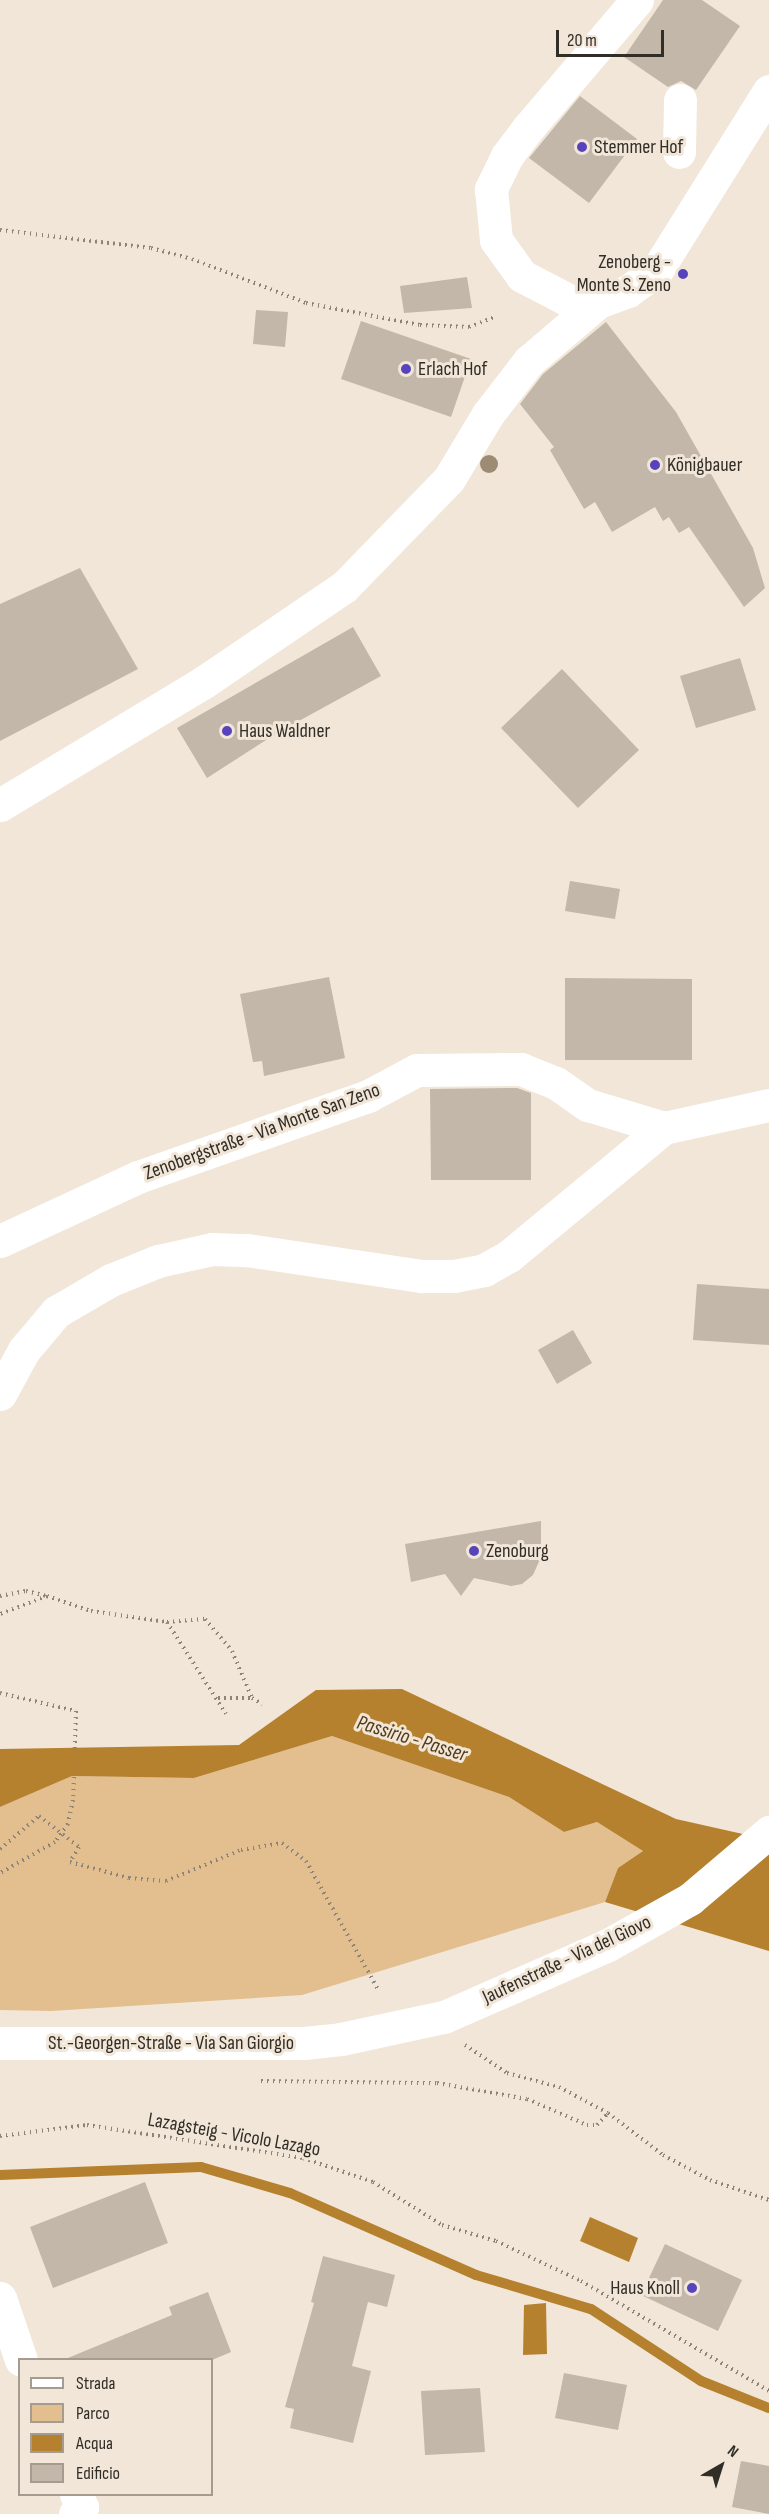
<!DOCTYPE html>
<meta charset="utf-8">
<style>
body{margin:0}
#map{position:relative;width:769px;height:2514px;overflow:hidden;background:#f1e6d7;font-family:"Sofia Sans Condensed",sans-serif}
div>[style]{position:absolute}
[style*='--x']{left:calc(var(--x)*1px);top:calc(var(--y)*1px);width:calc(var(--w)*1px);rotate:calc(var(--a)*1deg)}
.green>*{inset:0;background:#e3be8e}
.water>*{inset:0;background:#b5812f}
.stream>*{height:10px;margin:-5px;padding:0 5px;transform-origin:5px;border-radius:5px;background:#b5812f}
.building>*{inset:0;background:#c2b7a9}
.path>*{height:4px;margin-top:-2px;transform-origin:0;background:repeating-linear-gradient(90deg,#8c847a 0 1.5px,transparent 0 6px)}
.minor>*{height:33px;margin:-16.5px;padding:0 16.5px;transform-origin:16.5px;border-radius:16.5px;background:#fff}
.major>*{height:33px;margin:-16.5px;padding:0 16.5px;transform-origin:16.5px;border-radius:16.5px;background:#fff}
.trees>*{width:18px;height:18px;margin:-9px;border-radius:50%;background:#9d8c73}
.dots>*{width:16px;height:16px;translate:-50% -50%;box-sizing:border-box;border:3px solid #f1e6d7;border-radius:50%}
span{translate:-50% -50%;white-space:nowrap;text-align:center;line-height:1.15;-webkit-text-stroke:6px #f1e6d7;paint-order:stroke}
.poi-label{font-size:20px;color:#312d27}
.left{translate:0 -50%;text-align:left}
.right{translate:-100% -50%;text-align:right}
.street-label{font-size:20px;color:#312d27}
.water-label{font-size:21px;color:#533c1a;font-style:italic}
.legend{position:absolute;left:18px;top:2358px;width:195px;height:138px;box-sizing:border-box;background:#f1e6d7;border:2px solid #a49c91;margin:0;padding:8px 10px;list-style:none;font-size:18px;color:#312d27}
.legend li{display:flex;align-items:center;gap:12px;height:30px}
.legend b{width:30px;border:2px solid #a49c91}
.north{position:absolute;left:691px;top:2436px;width:60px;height:60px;-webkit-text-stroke:4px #f1e6d7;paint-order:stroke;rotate:39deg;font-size:16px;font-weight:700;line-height:24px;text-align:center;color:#312d27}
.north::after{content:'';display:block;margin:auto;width:21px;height:27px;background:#312d27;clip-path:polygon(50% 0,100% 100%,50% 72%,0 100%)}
.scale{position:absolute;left:556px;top:30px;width:108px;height:27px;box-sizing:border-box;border:3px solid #312d27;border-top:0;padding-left:8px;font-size:18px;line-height:21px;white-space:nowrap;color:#312d27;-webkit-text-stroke:4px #f1e6d7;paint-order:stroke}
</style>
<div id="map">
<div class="green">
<i style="clip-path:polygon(332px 1736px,509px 1797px,564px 1832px,597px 1822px,643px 1851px,618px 1868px,605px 1902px,302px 1995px,51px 2011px,0 2010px,0 1807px,72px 1776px,194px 1778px)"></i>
</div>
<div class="water">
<i style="clip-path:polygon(402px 1689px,676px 1819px,769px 1840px,769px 1951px,605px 1902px,618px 1868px,643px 1851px,597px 1822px,564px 1832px,509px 1797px,332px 1736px,194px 1778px,72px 1776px,0 1807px,0 1749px,239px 1745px,316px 1690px)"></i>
<i style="clip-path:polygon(590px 2217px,638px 2238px,629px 2262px,580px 2241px)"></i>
<i style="clip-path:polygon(546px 2303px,547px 2354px,523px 2355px,524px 2305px)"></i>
</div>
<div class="stream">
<i style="--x:0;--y:2175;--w:201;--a:-2.3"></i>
<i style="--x:201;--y:2167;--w:93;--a:16.3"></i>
<i style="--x:290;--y:2193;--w:203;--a:23.8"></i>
<i style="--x:476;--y:2275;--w:120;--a:16.5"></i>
<i style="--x:591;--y:2309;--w:131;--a:33.2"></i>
<i style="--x:701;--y:2381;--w:73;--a:21.7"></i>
</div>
<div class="building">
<i style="clip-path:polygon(663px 0,702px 0,740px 26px,696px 90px,681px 81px,668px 87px,624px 57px)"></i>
<i style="clip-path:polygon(580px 96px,637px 139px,589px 203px,529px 158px)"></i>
<i style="clip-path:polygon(467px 277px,472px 308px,404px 313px,400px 286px)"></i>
<i style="clip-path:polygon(256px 310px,288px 312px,285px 347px,253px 344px)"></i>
<i style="clip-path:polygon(361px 321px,471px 359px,451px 417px,341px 379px)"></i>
<i style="clip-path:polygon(606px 322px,676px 412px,753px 548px,765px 588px,744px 607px,689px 527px,679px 533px,669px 517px,663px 521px,655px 507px,612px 532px,595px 502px,584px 509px,550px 450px,554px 447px,520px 404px,543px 374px)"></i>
<i style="clip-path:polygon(80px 568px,138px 669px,0 741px,0 604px)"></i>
<i style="clip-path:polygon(353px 627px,381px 676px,277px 733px,207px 778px,177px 728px)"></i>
<i style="clip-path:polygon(740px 658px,756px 710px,696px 728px,680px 676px)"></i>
<i style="clip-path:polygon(562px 669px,639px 750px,578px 808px,501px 728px)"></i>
<i style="clip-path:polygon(570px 881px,620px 889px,615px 919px,565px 911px)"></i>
<i style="clip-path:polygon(329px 977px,345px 1058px,264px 1076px,262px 1061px,253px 1062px,240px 994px)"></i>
<i style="clip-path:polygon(565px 978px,692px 979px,692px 1060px,565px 1060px)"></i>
<i style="clip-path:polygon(517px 1088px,531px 1093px,531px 1180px,431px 1180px,430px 1089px)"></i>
<i style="clip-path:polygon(697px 1284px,769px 1289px,769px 1345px,693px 1340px)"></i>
<i style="clip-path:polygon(573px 1330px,592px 1363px,557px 1384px,538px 1350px)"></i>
<i style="clip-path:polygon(541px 1521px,541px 1557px,533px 1575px,522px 1584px,511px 1586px,474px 1578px,461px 1596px,445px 1574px,411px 1582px,405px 1544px)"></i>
<i style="clip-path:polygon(145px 2182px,168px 2243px,53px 2288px,30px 2227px)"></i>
<i style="clip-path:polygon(665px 2244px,742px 2280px,718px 2331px,641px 2295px)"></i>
<i style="clip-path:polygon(323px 2256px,395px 2275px,387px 2307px,368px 2302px,352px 2366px,371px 2371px,353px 2443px,290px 2428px,294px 2409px,285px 2407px,314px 2303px,311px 2302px)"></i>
<i style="clip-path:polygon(208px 2292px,231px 2352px,212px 2360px,63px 2360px,172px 2315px,169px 2307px)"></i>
<i style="clip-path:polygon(564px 2373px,627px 2385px,618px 2430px,555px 2418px)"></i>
<i style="clip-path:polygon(480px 2388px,485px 2452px,425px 2455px,421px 2391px)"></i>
<i style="clip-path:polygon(741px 2461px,769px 2466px,769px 2514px,732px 2507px)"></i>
</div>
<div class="path">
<i style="--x:0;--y:230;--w:152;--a:6.8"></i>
<i style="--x:151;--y:248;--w:42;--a:15"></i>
<i style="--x:192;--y:259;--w:122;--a:21.1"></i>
<i style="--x:306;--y:303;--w:116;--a:10.9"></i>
<i style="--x:420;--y:325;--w:49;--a:2.3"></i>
<i style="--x:469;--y:327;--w:28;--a:-21"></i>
<i style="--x:0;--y:1596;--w:26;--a:-11"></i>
<i style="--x:26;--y:1591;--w:22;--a:13"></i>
<i style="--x:47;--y:1596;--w:50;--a:159"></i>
<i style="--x:47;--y:1596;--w:46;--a:18.8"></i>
<i style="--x:91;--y:1611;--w:77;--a:8.2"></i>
<i style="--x:167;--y:1622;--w:38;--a:-5"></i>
<i style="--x:205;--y:1619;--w:42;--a:49.8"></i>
<i style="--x:232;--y:1651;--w:51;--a:66.9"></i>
<i style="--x:252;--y:1698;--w:12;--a:31"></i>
<i style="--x:167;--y:1622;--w:109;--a:57.3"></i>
<i style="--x:0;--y:1693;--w:78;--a:13.3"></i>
<i style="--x:76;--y:1711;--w:89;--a:91.9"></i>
<i style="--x:73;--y:1800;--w:25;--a:102"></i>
<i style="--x:68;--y:1824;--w:22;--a:126"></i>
<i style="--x:55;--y:1842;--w:63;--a:150.6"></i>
<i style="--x:218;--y:1698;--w:34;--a:0"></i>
<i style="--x:0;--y:1849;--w:51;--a:-40.2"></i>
<i style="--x:39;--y:1816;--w:51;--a:37.8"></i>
<i style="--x:79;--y:1847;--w:17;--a:121"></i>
<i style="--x:70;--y:1862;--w:61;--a:15.2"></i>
<i style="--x:129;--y:1878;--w:37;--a:5"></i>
<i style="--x:166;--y:1881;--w:81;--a:-22.5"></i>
<i style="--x:241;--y:1850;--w:42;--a:-9.7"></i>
<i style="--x:282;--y:1843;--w:30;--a:37"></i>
<i style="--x:306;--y:1861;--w:149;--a:60.7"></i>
<i style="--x:465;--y:2045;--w:50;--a:33.7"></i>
<i style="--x:507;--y:2073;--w:54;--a:15.1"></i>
<i style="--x:559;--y:2087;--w:55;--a:28"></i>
<i style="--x:261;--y:2081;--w:176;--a:0.7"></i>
<i style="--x:437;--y:2083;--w:91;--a:10.1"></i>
<i style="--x:527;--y:2099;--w:65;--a:23.4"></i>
<i style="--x:587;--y:2125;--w:10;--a:0"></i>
<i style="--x:597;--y:2125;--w:16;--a:-47"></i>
<i style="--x:608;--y:2113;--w:69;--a:37.4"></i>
<i style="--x:663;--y:2155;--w:53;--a:28"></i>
<i style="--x:710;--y:2180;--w:62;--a:18.7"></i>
<i style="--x:0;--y:2136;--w:88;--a:-7.2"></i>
<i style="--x:87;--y:2125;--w:219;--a:8.7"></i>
<i style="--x:303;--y:2158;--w:74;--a:18.9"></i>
<i style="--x:373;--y:2182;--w:81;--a:31.9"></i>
<i style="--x:442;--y:2225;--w:56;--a:16.5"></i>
<i style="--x:496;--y:2241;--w:94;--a:25.2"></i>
<i style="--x:581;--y:2281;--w:218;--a:30.3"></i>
</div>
<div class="minor">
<i style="--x:637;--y:0;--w:168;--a:130.4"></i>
<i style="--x:528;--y:128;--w:35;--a:127"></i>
<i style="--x:507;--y:156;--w:37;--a:116"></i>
<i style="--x:491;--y:189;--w:51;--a:84.4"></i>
<i style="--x:496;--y:240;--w:44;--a:54.2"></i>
<i style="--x:522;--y:276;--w:61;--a:27.4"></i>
<i style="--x:576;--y:304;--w:22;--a:-5"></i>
<i style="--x:598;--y:302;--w:32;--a:-20"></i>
<i style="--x:628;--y:291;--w:36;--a:-36"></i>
<i style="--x:657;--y:270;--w:211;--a:-58"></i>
<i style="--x:679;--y:152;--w:52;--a:-88.9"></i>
<i style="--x:0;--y:805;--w:238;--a:-31.1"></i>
<i style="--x:204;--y:682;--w:169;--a:-34.2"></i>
<i style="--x:344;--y:587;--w:151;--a:-45.8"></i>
<i style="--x:449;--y:479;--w:76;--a:-59"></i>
<i style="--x:488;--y:414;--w:67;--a:-52.3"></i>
<i style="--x:529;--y:361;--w:91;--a:-40.5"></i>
<i style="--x:0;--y:1241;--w:152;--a:-24.9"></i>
<i style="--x:138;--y:1177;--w:244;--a:-19.4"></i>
<i style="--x:368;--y:1096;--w:55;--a:-28"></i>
<i style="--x:417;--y:1070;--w:104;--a:-0.6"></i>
<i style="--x:521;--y:1069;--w:38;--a:22"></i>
<i style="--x:556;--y:1083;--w:39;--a:35"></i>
<i style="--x:588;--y:1105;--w:79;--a:16.8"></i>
<i style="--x:0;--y:1394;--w:50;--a:-61.4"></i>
<i style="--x:24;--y:1350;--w:50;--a:-49.9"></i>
<i style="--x:56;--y:1312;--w:64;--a:-30.2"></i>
<i style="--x:111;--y:1280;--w:51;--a:-22"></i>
<i style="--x:158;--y:1261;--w:55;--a:-12.5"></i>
<i style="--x:212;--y:1249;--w:35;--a:2"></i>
<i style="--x:247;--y:1250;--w:177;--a:8.5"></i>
<i style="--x:422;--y:1276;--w:32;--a:0"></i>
<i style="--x:454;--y:1276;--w:31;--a:-11"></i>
<i style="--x:484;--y:1270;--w:29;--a:-29"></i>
<i style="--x:509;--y:1256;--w:201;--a:-39.6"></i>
<i style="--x:664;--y:1128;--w:107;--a:-12.4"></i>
<i style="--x:0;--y:2298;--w:65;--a:71.3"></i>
<i style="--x:75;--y:2514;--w:10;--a:-45"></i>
<i style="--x:82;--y:2507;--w:14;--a:-115"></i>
</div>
<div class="major">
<i style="--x:0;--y:2043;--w:304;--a:0"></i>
<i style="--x:304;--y:2043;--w:37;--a:-6"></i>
<i style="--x:341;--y:2039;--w:105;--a:-12.1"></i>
<i style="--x:444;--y:2017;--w:177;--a:-23.7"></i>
<i style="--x:606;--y:1946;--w:96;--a:-29.2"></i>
<i style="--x:690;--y:1899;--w:104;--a:-40.3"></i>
</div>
<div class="trees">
<i style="left:489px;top:464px"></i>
</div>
<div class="dots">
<i style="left:582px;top:147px;background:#5743bb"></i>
<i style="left:683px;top:274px;background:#5743bb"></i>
<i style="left:406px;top:369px;background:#5743bb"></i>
<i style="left:655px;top:465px;background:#5743bb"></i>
<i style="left:227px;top:731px;background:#5743bb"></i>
<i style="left:474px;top:1551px;background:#5743bb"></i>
<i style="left:692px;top:2288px;background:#5743bb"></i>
</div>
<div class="poi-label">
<span class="left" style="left:594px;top:147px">Stemmer Hof</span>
<span class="right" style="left:671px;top:274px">Zenoberg -<br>Monte S. Zeno</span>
<span class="left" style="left:418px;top:369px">Erlach Hof</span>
<span class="left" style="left:667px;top:465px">Königbauer</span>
<span class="left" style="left:239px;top:731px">Haus Waldner</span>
<span class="left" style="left:486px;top:1551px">Zenoburg</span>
<span class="right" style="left:680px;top:2288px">Haus Knoll</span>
</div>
<div class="street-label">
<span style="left:262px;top:1132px;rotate:-20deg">Zenobergstraße - Via Monte San Zeno</span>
<span style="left:567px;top:1960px;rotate:-25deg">Jaufenstraße - Via del Giovo</span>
<span style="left:171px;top:2043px">St.-Georgen-Straße - Via San Giorgio</span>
<span style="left:234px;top:2135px;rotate:10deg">Lazagsteig - Vicolo Lazago</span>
</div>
<div class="water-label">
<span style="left:412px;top:1739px;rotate:17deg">Passirio - Passer</span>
</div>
<ul class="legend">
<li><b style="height:8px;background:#fff"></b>Strada</li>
<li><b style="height:16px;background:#e3be8e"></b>Parco</li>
<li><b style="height:16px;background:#b5812f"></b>Acqua</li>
<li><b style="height:16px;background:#c2b7a9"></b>Edificio</li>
</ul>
<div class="north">N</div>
<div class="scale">20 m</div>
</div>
